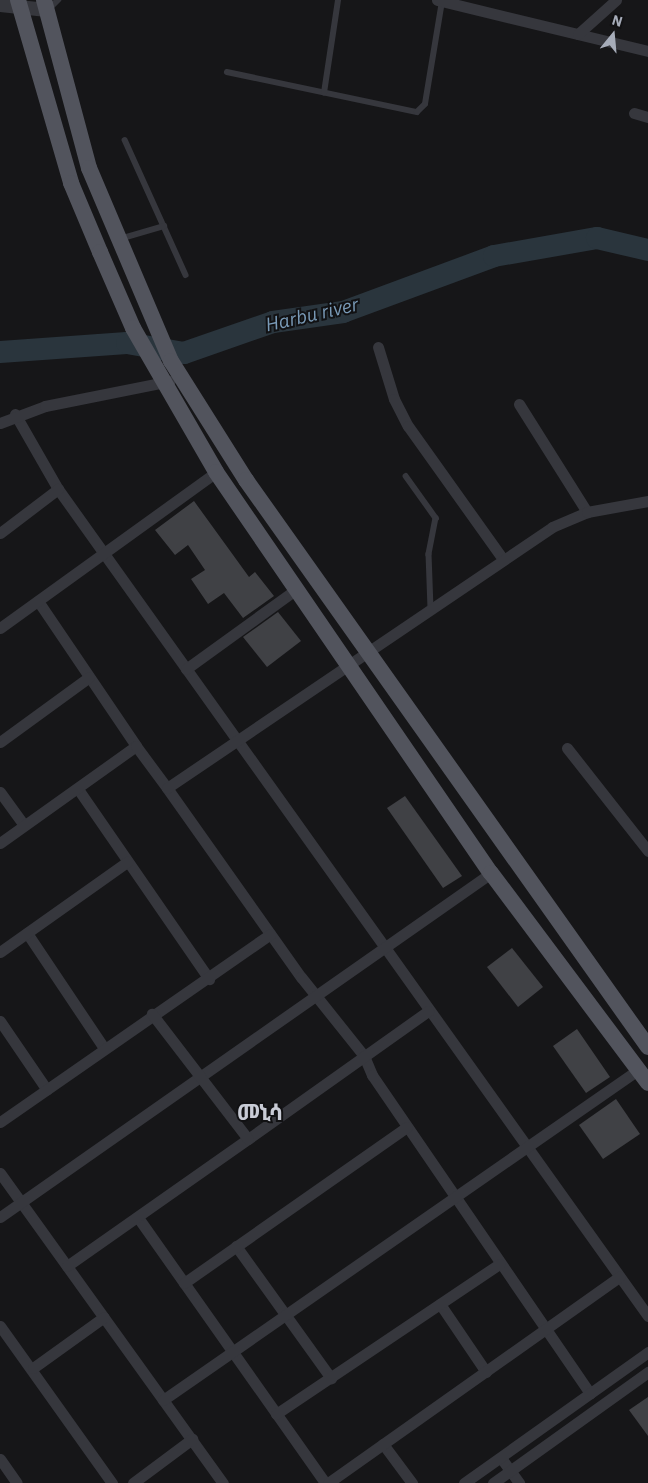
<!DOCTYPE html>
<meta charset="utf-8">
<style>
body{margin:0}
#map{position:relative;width:648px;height:1483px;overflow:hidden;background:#161618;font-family:"IBM Plex Sans","Noto Sans Ethiopic",sans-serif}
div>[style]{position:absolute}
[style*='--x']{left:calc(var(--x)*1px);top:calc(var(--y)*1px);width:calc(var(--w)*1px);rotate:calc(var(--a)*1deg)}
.river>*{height:22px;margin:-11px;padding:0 11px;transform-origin:11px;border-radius:11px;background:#2a353d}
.building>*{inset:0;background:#404145}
.service>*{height:5.5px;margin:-2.75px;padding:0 2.75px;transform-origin:2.75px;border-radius:2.75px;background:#36373d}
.minor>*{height:11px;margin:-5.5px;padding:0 5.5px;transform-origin:5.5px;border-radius:5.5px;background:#36373d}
.tertiary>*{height:14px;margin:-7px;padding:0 7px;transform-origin:7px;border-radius:7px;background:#36373d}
.primary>*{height:16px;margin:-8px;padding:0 8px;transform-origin:8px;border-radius:8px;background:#52545d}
span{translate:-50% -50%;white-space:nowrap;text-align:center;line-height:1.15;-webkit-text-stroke:4px #111113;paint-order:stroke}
.water-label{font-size:19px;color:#7a9bb8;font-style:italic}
.district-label{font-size:22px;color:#c8cbd5;font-weight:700}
.north{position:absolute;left:588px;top:10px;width:50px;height:50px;-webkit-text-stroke:4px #111113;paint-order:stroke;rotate:17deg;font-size:14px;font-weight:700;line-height:20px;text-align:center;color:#a6acb9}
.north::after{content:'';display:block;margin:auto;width:18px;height:22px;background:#a6acb9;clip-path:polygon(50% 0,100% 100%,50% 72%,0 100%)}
</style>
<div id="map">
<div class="river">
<i style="--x:0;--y:352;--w:127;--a:-4.1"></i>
<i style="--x:127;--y:343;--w:58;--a:10"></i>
<i style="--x:184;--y:353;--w:94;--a:-19.2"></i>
<i style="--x:273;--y:322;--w:71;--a:-8.1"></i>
<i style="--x:343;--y:312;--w:161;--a:-20.3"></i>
<i style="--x:494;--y:256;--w:105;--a:-9.9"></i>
<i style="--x:597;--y:238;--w:52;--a:13.2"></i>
</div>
<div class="building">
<i style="clip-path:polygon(194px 501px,249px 577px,255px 572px,274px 596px,243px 618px,224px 593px,208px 604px,191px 579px,205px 570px,188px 545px,175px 555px,155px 530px)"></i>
<i style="clip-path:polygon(278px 612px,301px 641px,267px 667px,243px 637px)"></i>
<i style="clip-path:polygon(405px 796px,462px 876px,443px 888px,387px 808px)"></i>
<i style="clip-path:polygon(512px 948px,543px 987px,518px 1007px,487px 967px)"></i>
<i style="clip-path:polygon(577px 1029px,610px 1077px,586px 1093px,553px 1046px)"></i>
<i style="clip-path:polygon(616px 1099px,640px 1134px,603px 1159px,579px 1125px)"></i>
<i style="clip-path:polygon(648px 1397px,648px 1436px,629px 1410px)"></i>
</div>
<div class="service">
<i style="--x:49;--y:9;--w:13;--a:-45"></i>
<i style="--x:227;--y:72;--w:194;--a:11.9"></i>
<i style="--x:417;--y:112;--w:11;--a:-45"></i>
<i style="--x:425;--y:104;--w:104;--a:-80.6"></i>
<i style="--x:324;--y:93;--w:94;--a:-81.4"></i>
<i style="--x:125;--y:140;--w:148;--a:65.7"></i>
<i style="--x:120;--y:239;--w:46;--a:-16.5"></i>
<i style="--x:406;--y:476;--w:52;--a:54.5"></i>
<i style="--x:436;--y:518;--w:37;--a:101"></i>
<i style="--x:429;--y:554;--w:55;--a:87.9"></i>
</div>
<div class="minor">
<i style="--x:437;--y:0;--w:217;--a:13.6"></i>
<i style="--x:578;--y:34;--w:51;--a:-41.8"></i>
<i style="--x:634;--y:113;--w:15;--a:16"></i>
<i style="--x:378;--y:347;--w:54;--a:72.9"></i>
<i style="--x:394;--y:399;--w:30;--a:63"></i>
<i style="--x:408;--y:426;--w:162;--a:54.5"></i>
<i style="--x:519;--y:404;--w:128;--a:57.8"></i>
<i style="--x:15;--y:414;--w:86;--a:60.2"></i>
<i style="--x:58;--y:489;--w:1016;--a:54.5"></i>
<i style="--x:0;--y:423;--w:48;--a:-20.7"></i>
<i style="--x:45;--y:406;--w:127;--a:-11.3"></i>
<i style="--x:0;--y:533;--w:73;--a:-37.2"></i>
<i style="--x:38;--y:601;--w:175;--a:55.9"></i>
<i style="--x:0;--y:628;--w:266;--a:-35.8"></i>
<i style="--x:186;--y:669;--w:135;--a:-35.9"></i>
<i style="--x:0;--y:742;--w:110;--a:-36.1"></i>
<i style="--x:567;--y:748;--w:131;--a:51.8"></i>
<i style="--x:167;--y:788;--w:232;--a:54.7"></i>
<i style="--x:301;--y:977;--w:101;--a:51.4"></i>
<i style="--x:364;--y:1056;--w:21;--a:67"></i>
<i style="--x:372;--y:1075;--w:386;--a:55.6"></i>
<i style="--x:78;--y:789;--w:231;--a:55.4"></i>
<i style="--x:0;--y:792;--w:41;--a:54"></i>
<i style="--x:0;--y:843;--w:167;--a:-35.5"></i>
<i style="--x:136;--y:746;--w:52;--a:53.6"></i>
<i style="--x:167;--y:788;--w:465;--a:-34.1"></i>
<i style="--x:552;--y:527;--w:38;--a:-23"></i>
<i style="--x:587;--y:512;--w:62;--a:-10.2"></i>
<i style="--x:27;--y:933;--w:138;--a:56.2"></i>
<i style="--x:0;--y:952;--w:156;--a:-35.3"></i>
<i style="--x:0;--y:1021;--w:83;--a:55.7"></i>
<i style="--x:0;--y:1122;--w:329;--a:-34.8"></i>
<i style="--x:248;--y:1139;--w:221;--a:-35.4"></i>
<i style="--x:0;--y:1173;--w:382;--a:54.3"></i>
<i style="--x:0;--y:1217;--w:600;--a:-35.02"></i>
<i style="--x:139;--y:1219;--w:323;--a:54.8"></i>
<i style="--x:236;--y:1246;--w:163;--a:54.3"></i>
<i style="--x:67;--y:1266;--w:221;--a:-35.1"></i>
<i style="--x:248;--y:1139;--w:158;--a:-127.5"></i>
<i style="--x:184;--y:1283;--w:272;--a:-35"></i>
<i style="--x:440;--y:1304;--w:82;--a:55.9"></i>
<i style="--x:0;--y:1326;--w:193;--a:54.5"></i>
<i style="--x:33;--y:1368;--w:87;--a:-35.7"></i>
<i style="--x:163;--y:1400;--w:580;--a:-34.81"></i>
<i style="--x:276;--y:1414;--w:269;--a:-33.9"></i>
<i style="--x:383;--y:1444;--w:49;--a:53.4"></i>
<i style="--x:501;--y:1458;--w:31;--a:54"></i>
<i style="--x:0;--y:1459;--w:29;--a:55"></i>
<i style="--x:133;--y:1483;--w:74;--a:-36.7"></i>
<i style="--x:328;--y:1483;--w:357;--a:-35.3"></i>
<i style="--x:464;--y:1483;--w:226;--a:-35.4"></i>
<i style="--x:493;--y:1483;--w:191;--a:-35.6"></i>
</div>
<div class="tertiary">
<i style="--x:0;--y:5;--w:47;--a:6.1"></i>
</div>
<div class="primary">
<i style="--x:18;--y:0;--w:191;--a:73.8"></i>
<i style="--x:71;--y:183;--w:75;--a:67.2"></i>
<i style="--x:100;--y:252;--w:83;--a:66.5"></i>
<i style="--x:133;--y:328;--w:166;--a:60"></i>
<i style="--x:216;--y:472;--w:486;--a:55.6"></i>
<i style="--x:491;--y:873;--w:262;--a:53.2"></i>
<i style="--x:44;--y:0;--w:174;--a:75"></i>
<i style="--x:89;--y:168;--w:210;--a:67"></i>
<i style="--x:171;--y:361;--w:141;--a:57.8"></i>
<i style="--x:246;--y:480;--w:695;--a:54.66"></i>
</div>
<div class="water-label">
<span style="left:312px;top:315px;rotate:-13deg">Harbu river</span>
</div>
<div class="district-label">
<span style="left:260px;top:1112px">መኒሳ</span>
</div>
<div class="north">N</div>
</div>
